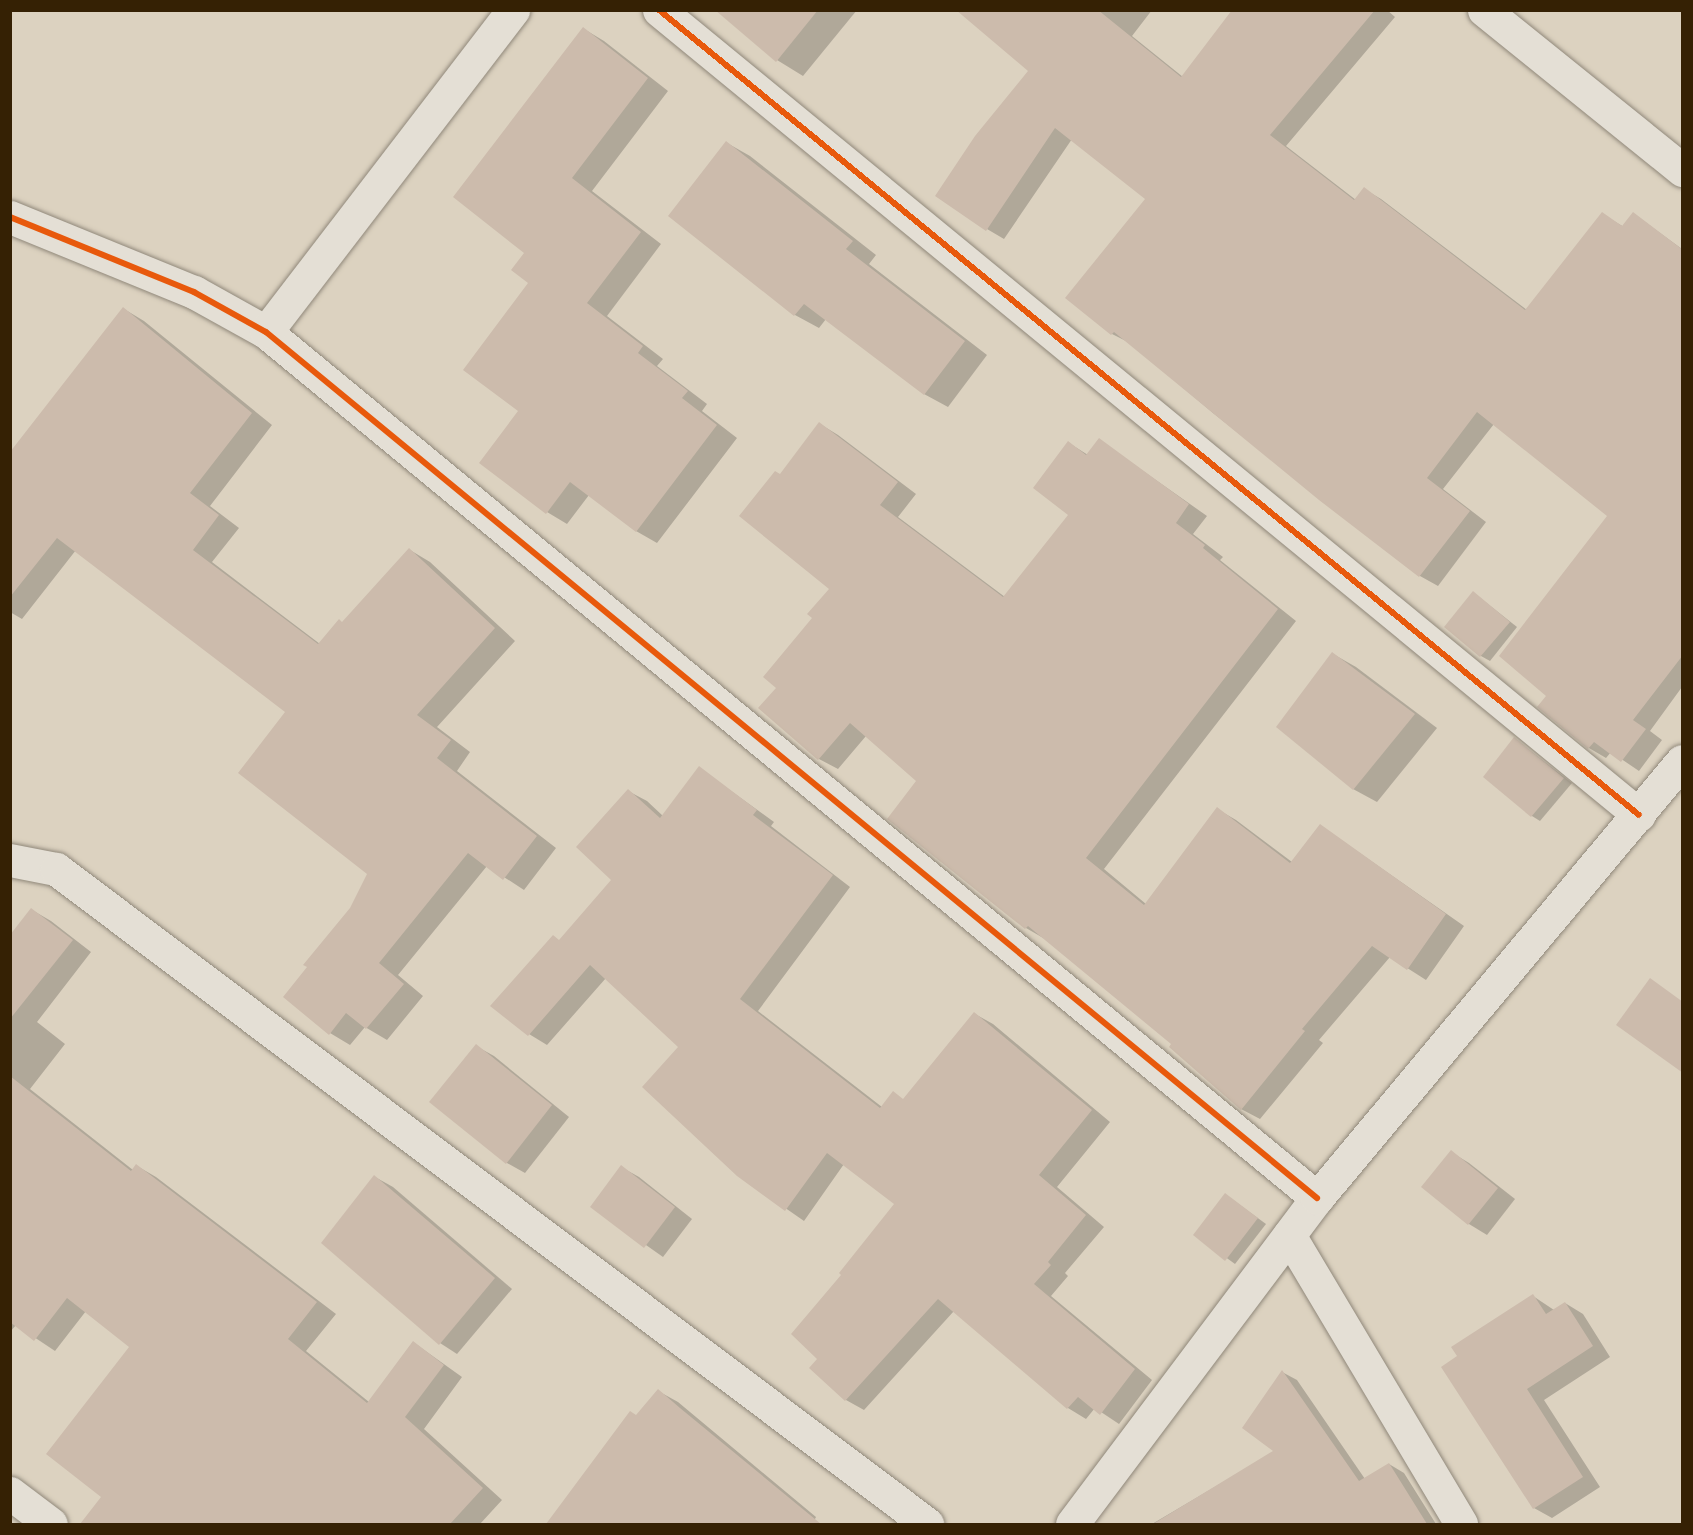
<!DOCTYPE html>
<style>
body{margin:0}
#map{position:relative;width:1693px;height:1535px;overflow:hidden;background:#dcd2c0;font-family:"IM FELL Double Pica",serif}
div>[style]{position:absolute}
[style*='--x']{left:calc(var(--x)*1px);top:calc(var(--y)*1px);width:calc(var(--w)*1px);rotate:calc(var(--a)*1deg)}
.shadow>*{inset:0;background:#0003}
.building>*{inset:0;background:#ccbbac}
.roads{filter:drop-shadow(0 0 2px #90887a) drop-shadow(0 0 2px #90887a)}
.minor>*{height:33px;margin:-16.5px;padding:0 16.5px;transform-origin:16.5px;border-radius:16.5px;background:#e4dfd5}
.cycleway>*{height:6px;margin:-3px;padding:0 3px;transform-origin:3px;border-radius:3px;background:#e8590c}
span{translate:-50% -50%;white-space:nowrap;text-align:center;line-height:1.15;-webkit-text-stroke:4.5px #f0e4ce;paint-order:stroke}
.frame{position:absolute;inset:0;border:12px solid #352104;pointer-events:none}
</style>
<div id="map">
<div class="shadow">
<i style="clip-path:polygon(717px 10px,857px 10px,803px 76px,777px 60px)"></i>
<i style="clip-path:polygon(959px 10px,1152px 10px,1132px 36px,1183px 77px,1234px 10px,1387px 10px,1395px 17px,1286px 146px,1356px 200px,1364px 189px,1381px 199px,1527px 310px,1602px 214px,1624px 227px,1634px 214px,1682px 249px,1682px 687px,1650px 731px,1662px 740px,1639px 771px,1611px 752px,1606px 758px,1589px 748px,1539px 707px,1548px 696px,1609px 515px,1494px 424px,1443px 489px,1486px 522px,1438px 586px,1420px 576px,1213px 413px,1130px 343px,1112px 334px,1067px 298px,1147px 199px,1072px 139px,1004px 239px,987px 229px,1030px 71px)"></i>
<i style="clip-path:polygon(584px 29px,604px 41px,668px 91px,592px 191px,661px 244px,607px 316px,663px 359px,657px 366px,707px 404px,702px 411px,737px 438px,657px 543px,636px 531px,589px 495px,567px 524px,547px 512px,520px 411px,530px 283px,526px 252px)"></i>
<i style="clip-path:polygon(727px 143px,750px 156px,876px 255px,869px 264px,987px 355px,948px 407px,924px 394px,826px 319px,819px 328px,795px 315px,670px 216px)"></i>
<i style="clip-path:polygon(124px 309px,144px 321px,272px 425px,210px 506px,239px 528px,212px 562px,320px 644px,343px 623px,410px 550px,430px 562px,515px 641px,437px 727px,470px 752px,457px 771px,556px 848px,524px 890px,487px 866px,398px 975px,423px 996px,387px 1040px,365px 1027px,350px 1045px,330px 1033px,351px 909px,369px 874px,287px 712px,76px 550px,22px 619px,10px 612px,10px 454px)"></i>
<i style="clip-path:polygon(820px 424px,838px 435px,916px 494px,898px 517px,1005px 597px,1070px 515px,1069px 443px,1088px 455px,1099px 440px,1207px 516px,1193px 534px,1223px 557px,1220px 560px,1296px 621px,1104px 869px,1146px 904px,1217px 809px,1236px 820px,1292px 862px,1321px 826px,1464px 926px,1426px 980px,1390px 957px,1319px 1040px,1323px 1043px,1260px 1119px,1241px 1109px,1173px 1044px,1045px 939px,1026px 928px,889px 819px,918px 781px,866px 736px,838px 769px,819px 759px,778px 688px,831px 589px,780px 475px)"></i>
<i style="clip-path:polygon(1474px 593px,1517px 627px,1490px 661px,1481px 656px)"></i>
<i style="clip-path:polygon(1333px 654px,1356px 667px,1437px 728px,1377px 802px,1353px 789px)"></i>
<i style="clip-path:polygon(1515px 739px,1572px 783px,1540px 821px,1532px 816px)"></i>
<i style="clip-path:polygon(699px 768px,774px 822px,771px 826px,850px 887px,758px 1011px,882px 1107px,904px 1100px,975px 1014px,993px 1024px,1110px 1122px,1057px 1187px,1104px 1227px,1065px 1273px,1068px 1276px,1051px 1296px,1152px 1380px,1119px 1424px,1095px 1408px,1086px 1419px,1068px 1408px,954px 1311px,864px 1410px,846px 1400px,820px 1359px,843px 1275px,897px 1204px,844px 1164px,804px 1221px,738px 1175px,680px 1047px,606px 978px,547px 1045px,529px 1034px,561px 941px,613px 880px,628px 791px,647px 801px,663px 816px)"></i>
<i style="clip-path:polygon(32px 910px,51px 921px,91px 952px,37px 1022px,65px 1044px,30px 1089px,133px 1170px,137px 1166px,156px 1177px,336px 1314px,306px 1351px,369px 1402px,413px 1342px,462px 1377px,424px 1429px,502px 1500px,480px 1524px,367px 1524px,352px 1513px,342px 1524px,128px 1524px,99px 1502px,103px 1497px,131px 1346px,86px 1311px,55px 1351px,16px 1325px,10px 1332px,10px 937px)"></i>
<i style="clip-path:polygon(476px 1046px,494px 1056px,569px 1117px,525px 1173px,507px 1163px,431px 1102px)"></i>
<i style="clip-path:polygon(1451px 1152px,1469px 1163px,1515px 1199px,1487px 1235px,1469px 1224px,1423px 1187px)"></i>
<i style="clip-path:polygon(621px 1167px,639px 1177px,692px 1219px,663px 1257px,592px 1207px)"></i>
<i style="clip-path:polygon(375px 1177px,393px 1187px,512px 1289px,457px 1354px,440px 1343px)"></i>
<i style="clip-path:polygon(1226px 1195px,1266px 1224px,1235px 1264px,1195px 1235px)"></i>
<i style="clip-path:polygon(1533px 1296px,1554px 1310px,1565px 1303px,1583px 1314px,1610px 1357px,1544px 1400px,1600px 1487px,1552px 1518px,1534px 1508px,1459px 1356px)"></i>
<i style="clip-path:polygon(1282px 1372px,1297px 1380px,1365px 1479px,1389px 1464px,1404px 1473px,1436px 1524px,1152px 1524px,1276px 1451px)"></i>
<i style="clip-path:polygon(658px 1391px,678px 1402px,816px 1517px,814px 1521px,819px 1524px,548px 1524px,630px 1413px,637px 1416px)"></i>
</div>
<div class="building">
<i style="clip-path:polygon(715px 10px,818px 10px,776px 62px)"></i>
<i style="clip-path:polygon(956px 10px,1098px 10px,1181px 77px,1232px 10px,1375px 10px,1270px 135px,1354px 200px,1364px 187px,1525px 310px,1602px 212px,1622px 226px,1633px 212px,1683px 250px,1683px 655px,1633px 720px,1646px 729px,1621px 762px,1594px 742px,1588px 749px,1537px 707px,1546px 696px,1499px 656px,1607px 516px,1477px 412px,1427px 478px,1470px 511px,1419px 577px,1319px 500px,1114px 332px,1111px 335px,1065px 298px,1145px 199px,1055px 128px,986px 231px,935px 196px,975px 136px,1028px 71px)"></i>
<i style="clip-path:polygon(583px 27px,648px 78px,572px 178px,641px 232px,587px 303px,643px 346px,638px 353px,688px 391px,682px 398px,717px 425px,636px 532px,570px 482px,546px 514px,479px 463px,518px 411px,463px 370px,528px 283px,511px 270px,524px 253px,453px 197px)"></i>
<i style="clip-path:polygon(726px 141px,853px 241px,846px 249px,965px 341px,924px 395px,804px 304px,794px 316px,668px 216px)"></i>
<i style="clip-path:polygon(123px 307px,252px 413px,190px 493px,219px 515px,193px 550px,318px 644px,339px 619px,342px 622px,409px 548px,495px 628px,417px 715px,451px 740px,437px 758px,537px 836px,503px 880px,468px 853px,379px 963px,404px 984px,366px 1029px,346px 1013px,329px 1035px,283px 997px,307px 967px,303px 965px,350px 908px,367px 874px,238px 773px,285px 712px,57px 538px,10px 597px,10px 452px)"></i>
<i style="clip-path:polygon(819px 422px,898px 482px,880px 505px,1003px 597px,1068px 515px,1033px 488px,1068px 441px,1086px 455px,1099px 438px,1189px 504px,1176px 523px,1205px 545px,1203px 548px,1278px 609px,1086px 858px,1144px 905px,1217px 807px,1290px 863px,1320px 824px,1446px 914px,1407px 970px,1372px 946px,1302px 1029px,1305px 1031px,1241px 1110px,1169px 1047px,1171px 1044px,1028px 926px,1025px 929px,887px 819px,916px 781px,850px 723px,818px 760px,758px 708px,776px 688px,763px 677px,812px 618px,807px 614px,829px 589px,739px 516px,775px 471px,780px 474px)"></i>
<i style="clip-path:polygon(1473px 591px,1510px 622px,1480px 657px,1444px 627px)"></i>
<i style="clip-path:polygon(1332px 652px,1415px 714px,1353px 790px,1276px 727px)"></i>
<i style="clip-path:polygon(1514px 737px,1564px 778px,1531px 817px,1483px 777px)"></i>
<i style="clip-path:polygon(699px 766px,757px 810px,753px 815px,833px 875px,740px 999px,880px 1108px,893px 1091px,903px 1099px,974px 1012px,1092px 1110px,1039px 1175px,1086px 1215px,1048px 1262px,1051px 1265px,1034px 1284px,1135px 1369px,1100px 1415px,1078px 1397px,1067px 1409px,938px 1299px,845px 1401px,809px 1368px,817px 1359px,791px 1334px,841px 1275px,839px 1273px,894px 1204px,827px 1153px,785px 1211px,737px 1176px,642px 1087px,678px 1047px,590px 965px,528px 1036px,490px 1006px,553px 935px,559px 940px,611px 880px,576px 847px,628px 789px,660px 818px)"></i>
<i style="clip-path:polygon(31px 908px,73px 940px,10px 1019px,10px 935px)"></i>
<i style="clip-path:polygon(1650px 978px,1683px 1002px,1683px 1073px,1616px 1025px)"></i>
<i style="clip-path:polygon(476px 1044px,552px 1105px,506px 1164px,429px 1102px)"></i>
<i style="clip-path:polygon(10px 1076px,131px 1171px,136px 1164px,317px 1302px,288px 1339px,367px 1403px,413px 1341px,444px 1365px,405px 1417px,483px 1488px,450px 1524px,80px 1524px,101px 1497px,46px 1454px,129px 1347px,67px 1298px,34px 1341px,10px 1322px)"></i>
<i style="clip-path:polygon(1451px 1150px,1498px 1188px,1468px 1225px,1421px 1187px)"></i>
<i style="clip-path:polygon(621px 1165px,675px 1207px,644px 1248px,590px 1207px)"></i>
<i style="clip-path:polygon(374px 1175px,495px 1278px,439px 1345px,321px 1243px)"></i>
<i style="clip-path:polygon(1225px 1193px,1258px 1218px,1225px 1261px,1193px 1235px)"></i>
<i style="clip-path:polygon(1533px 1294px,1546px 1314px,1565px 1302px,1593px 1346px,1527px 1389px,1583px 1477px,1533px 1509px,1441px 1367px,1457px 1356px,1451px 1347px)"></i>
<i style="clip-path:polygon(1282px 1370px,1359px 1481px,1389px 1463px,1427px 1524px,1153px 1524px,1273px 1451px,1242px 1428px)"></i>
<i style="clip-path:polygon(658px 1389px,680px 1408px,821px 1524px,546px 1524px,630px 1411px,636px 1415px)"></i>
</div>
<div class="roads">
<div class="minor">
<i style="--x:659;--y:10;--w:1268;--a:39.4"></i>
<i style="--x:1484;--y:10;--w:255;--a:38.9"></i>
<i style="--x:10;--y:217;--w:199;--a:22.2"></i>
<i style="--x:194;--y:292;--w:82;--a:29.1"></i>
<i style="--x:266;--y:332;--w:1362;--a:39.49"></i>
<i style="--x:266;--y:332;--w:406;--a:-52.5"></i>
<i style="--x:10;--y:860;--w:47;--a:11.1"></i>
<i style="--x:56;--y:869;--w:1090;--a:36.94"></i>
<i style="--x:1289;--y:1235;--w:336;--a:59.2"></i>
<i style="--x:10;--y:1493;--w:51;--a:37.1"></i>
<i style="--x:1072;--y:1524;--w:408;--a:-53.1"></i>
<i style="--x:1317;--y:1198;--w:569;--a:-50.13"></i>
</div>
</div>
<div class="cycleway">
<i style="--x:659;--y:10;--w:1268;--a:39.4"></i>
<i style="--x:10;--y:217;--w:199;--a:22.2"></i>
<i style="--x:194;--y:292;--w:82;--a:29.1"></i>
<i style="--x:266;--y:332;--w:1362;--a:39.49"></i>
</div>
<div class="frame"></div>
</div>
